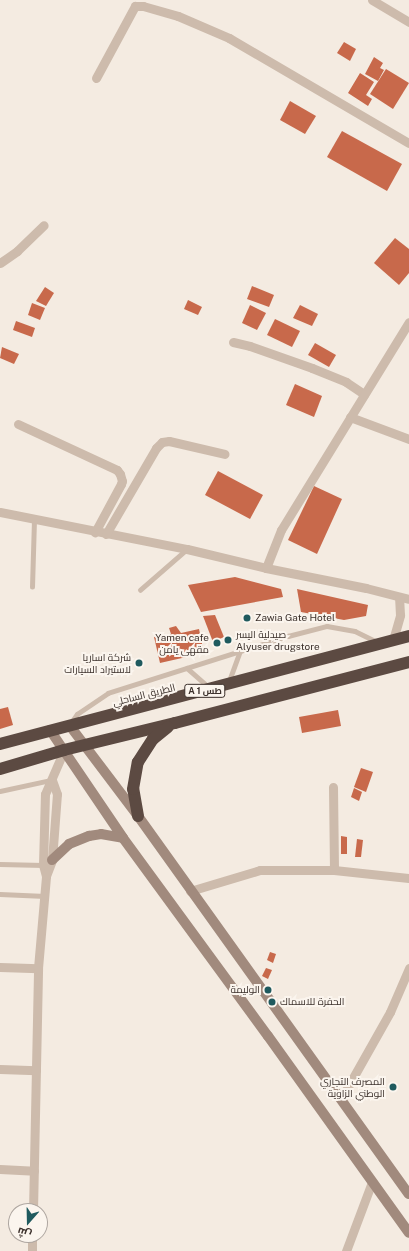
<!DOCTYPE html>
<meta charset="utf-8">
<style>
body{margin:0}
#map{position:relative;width:409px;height:1251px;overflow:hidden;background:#f4ebe1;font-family:"Public Sans",Cairo,sans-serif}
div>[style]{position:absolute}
.building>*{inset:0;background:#c8694b}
.lane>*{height:4.5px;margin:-2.25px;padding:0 2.25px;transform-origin:2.25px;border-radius:2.25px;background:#cdbbac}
.street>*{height:9px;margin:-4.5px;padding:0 4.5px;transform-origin:4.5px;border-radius:4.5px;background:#cdbbac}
.secondary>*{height:10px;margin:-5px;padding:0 5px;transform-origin:5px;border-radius:5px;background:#a18a7d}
.highway>*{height:12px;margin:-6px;padding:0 6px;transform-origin:6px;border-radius:6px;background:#5c4a42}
.dots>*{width:11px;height:11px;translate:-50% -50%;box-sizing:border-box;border:2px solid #fbf5ee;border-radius:50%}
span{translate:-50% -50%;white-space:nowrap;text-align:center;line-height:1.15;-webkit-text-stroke:4px #fbf5ee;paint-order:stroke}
.shield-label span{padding:1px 3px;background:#fbf5ee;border:1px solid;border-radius:3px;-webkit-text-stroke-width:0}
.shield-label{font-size:9px;color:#3b302b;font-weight:700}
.poi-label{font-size:10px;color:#3b302b}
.left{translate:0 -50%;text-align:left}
.right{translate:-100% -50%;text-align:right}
.street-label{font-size:10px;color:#3b302b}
.north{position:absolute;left:8px;top:1203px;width:40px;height:40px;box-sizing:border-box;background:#fbf5ee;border:1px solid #aea6a0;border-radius:50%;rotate:200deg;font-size:11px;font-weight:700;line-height:16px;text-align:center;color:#3b302b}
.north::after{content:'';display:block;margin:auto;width:14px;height:18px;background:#1f5a5e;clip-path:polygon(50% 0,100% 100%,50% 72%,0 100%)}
</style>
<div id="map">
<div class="building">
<div style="clip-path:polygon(344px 42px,356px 49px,350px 61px,337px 53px)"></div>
<div style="clip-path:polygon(374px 57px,383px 63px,380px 68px,384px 70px,378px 81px,365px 74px)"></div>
<div style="clip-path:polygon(386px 69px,409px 83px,393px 109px,370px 94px)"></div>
<div style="clip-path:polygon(360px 73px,374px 82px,366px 95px,372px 99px,368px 106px,348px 93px)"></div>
<div style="clip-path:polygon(290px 101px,316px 116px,305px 134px,280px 120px)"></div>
<div style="clip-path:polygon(342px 131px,402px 164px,387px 191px,327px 157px)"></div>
<div style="clip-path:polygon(395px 238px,409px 249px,409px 273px,399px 285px,374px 263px)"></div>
<div style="clip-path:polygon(252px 286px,274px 295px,269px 307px,247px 299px)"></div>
<div style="clip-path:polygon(45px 287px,54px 293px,46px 306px,36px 301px)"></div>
<div style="clip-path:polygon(188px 300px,202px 307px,198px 315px,184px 309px)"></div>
<div style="clip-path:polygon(32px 303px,45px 308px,40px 320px,28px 315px)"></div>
<div style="clip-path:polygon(250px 305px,266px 313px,257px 330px,242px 323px)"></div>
<div style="clip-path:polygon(300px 305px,318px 314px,312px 326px,293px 318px)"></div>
<div style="clip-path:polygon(275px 319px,300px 331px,292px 347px,267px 335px)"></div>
<div style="clip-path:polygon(16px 321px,35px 328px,32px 337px,13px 330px)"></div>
<div style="clip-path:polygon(315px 343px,336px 355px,329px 367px,308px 355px)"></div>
<div style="clip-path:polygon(2px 347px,19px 354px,14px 364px,0 358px)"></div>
<div style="clip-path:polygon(295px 384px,322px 396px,314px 417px,286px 405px)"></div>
<div style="clip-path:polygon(218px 471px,263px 495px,250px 519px,205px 495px)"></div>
<div style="clip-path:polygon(314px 486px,342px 499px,317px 554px,288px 540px)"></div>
<div style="clip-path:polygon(235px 577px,281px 589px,283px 597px,201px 612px,188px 585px)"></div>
<div style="clip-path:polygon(297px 589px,368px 605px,366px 616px,344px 620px,301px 612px)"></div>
<div style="clip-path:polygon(215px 615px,224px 637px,213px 642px,203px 616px)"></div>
<div style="clip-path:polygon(176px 626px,181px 633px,199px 629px,204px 653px,160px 663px,154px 637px,171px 634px,169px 628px)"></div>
<div style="clip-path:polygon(8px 707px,13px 725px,0 729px,0 709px)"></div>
<div style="clip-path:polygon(338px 710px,341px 726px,302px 733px,299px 717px)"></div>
<div style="clip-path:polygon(361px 768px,373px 772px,366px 792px,354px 787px)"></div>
<div style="clip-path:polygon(354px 788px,362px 792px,359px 801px,351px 797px)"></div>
<div style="clip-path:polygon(341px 836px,347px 837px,347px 854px,341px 854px)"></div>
<div style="clip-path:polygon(357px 839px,363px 840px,361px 857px,355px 857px)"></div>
<div style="clip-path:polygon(270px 952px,276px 954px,273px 963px,267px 960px)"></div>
<div style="clip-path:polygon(266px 968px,272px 970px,268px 979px,262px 976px)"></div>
</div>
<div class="lane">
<div style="left:32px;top:587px;width:68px;rotate:-88.3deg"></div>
<div style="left:140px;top:590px;width:62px;rotate:-41.1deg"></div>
<div style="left:187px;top:668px;width:29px;rotate:41deg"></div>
<div style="left:229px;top:681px;width:32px;rotate:-70deg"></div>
<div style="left:70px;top:724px;width:12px;rotate:-55deg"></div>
<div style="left:77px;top:714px;width:37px;rotate:-34deg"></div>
<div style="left:108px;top:693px;width:189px;rotate:-17.6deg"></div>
<div style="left:288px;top:636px;width:40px;rotate:-14.4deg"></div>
<div style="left:327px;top:626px;width:28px;rotate:10deg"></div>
<div style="left:355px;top:631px;width:25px;rotate:26deg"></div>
<div style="left:0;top:791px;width:52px;rotate:-12.2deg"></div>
<div style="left:0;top:864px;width:43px;rotate:1.3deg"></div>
<div style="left:0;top:894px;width:45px;rotate:2.5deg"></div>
</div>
<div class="street">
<div style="left:372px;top:0;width:43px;rotate:30.7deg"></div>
<div style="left:96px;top:78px;width:82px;rotate:-61.6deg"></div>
<div style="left:135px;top:6px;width:8px"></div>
<div style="left:143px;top:6px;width:36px;rotate:16deg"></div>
<div style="left:178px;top:16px;width:56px;rotate:23.3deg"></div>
<div style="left:229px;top:38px;width:208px;rotate:30.3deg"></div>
<div style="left:0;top:263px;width:21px;rotate:-35deg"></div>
<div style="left:17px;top:251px;width:37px;rotate:-44deg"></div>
<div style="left:233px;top:342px;width:17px;rotate:13deg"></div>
<div style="left:250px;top:346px;width:66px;rotate:19.5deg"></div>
<div style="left:312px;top:368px;width:37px;rotate:22deg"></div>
<div style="left:346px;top:382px;width:22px;rotate:34deg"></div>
<div style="left:350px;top:417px;width:63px;rotate:20.4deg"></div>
<div style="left:18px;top:424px;width:109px;rotate:24.9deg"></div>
<div style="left:117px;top:470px;width:5px;rotate:53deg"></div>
<div style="left:120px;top:474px;width:7px;rotate:74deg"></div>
<div style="left:122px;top:481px;width:3px;rotate:108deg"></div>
<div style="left:121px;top:484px;width:55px;rotate:118.4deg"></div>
<div style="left:0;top:512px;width:191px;rotate:11.2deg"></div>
<div style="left:187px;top:549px;width:81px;rotate:13.5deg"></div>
<div style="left:266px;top:568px;width:102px;rotate:11.3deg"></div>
<div style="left:366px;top:588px;width:44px;rotate:14.3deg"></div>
<div style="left:106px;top:534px;width:99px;rotate:-59.8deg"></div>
<div style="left:156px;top:448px;width:8px;rotate:-45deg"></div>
<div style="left:162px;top:442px;width:7px;rotate:-8deg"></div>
<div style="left:169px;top:441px;width:57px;rotate:13.1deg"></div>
<div style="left:266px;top:568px;width:41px;rotate:-68.5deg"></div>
<div style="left:281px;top:530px;width:244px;rotate:-58.4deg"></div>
<div style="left:393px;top:640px;width:26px;rotate:-74deg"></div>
<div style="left:400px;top:615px;width:18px;rotate:-93deg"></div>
<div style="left:333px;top:787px;width:83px;rotate:89.3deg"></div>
<div style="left:46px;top:876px;width:11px;rotate:-105deg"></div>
<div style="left:43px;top:865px;width:71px;rotate:-88.4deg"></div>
<div style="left:45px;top:794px;width:48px;rotate:-66.6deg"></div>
<div style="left:190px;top:891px;width:73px;rotate:-16.7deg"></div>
<div style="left:260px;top:870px;width:74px"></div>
<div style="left:334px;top:870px;width:75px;rotate:6.1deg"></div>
<div style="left:0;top:967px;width:38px;rotate:2deg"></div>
<div style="left:0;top:1069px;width:36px;rotate:2deg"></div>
<div style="left:341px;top:1099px;width:100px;rotate:-60.6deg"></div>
<div style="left:390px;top:1012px;width:48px;rotate:-66.6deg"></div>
<div style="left:0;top:1169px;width:34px;rotate:3deg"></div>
<div style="left:33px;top:1211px;width:243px;rotate:-88.8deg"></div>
<div style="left:38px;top:968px;width:92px;rotate:-85deg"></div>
<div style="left:46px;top:876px;width:17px;rotate:-69deg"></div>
<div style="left:52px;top:860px;width:66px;rotate:-85.7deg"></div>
<div style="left:57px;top:794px;width:15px;rotate:-110deg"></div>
<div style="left:32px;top:1251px;width:16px;rotate:-90deg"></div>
<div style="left:346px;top:1251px;width:74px;rotate:-69.4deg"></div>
</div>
<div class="secondary">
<div style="left:70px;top:726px;width:113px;rotate:52.9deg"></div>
<div style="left:138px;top:816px;width:465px;rotate:54.4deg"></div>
<div style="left:50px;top:730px;width:130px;rotate:55.9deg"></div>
<div style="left:123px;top:838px;width:245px;rotate:53.8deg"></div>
<div style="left:268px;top:1036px;width:242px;rotate:54.4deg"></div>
<div style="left:52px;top:860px;width:23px;rotate:-43deg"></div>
<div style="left:69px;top:844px;width:22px;rotate:-22deg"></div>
<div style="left:89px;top:836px;width:12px;rotate:-9deg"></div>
<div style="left:101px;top:834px;width:22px;rotate:10deg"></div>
</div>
<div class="highway">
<div style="left:0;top:744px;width:423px;rotate:-14.8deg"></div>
<div style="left:0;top:769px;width:67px;rotate:-16.5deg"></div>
<div style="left:64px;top:750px;width:114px;rotate:-13.7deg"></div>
<div style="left:175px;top:723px;width:242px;rotate:-14.6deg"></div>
<div style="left:138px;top:816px;width:27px;rotate:-100deg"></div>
<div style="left:133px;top:789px;width:27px;rotate:-80deg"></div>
<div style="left:138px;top:762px;width:27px;rotate:-57deg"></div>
<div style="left:153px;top:739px;width:19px;rotate:-39deg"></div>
</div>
<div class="dots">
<div style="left:247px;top:618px;background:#1f5a5e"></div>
<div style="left:228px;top:640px;background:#1f5a5e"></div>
<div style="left:217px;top:643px;background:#1f5a5e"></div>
<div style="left:139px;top:663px;background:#1f5a5e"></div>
<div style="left:268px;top:990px;background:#1f5a5e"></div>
<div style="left:272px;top:1002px;background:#1f5a5e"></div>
<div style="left:393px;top:1087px;background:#1f5a5e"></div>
</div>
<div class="shield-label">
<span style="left:205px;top:691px">A 1 طس</span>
</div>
<div class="poi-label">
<span class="left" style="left:255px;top:618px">Zawia Gate Hotel</span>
<span class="left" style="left:236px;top:640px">صيدلية اليسر<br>Alyuser drugstore</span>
<span class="right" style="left:209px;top:643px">Yamen cafe<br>مقهى يامن</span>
<span class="right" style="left:131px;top:663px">شركة اساريا<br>لاستيراد السيارات</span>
<span class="right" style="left:260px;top:990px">الوليمة</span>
<span class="left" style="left:280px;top:1002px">الحفرة للاسماك</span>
<span class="right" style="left:385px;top:1087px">المصرف التجاري<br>الوطني الزاوية</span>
</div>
<div class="street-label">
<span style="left:144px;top:695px;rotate:-14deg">الطريق الساحلي</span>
</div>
<div class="north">ش</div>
</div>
